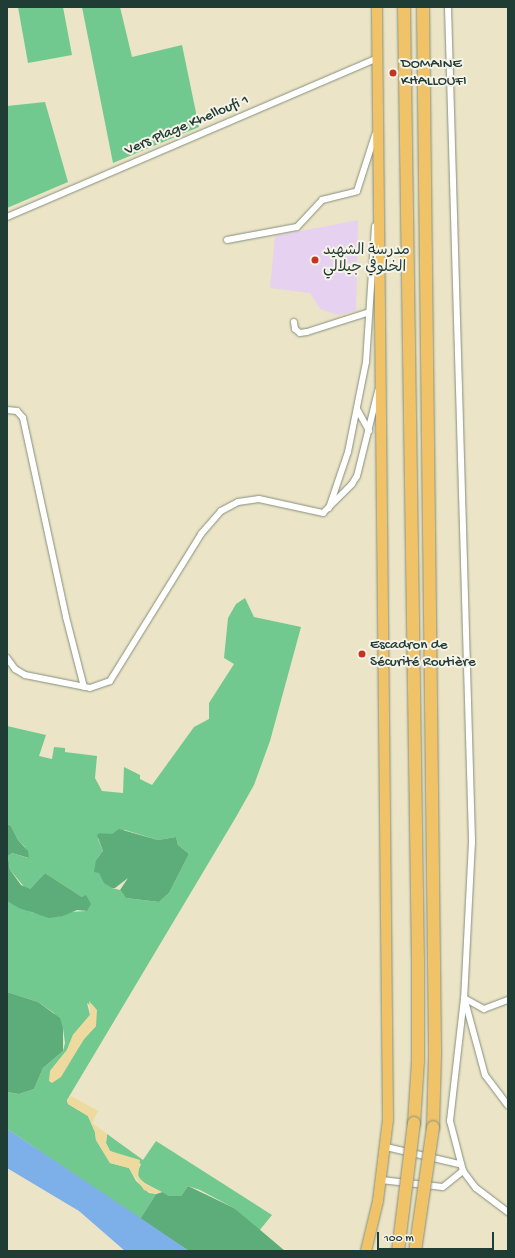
<!DOCTYPE html>
<meta charset="utf-8">
<style>
body{margin:0}
#map{position:relative;width:515px;height:1258px;overflow:hidden;background:#ebe4c6;font-family:"Gochi Hand","Playpen Sans Arabic",sans-serif}
div>[style]{position:absolute}
.built>*{inset:0;background:#e6d2f0}
.green>*{inset:0;background:#71c98f}
.forest>*{inset:0;background:#5cad7a}
.sand>*{inset:0;background:#eeda9e}
.water>*{inset:0;background:#7dafe9}
.roads{filter:drop-shadow(0 0 1px #85907d) drop-shadow(0 0 1px #85907d)}
.minor>*{height:6px;margin:-3px;padding:0 3px;transform-origin:3px;border-radius:3px;background:#fff}
.primary>*{height:10px;margin:-5px;padding:0 5px;transform-origin:5px;border-radius:5px;background:#f0c369}
.motorway>*{height:12px;margin:-6px;padding:0 6px;transform-origin:6px;border-radius:6px;background:#f0c369}
.bridges{filter:drop-shadow(0 0 1px #85907d) drop-shadow(0 0 1px #85907d)}
.motorway-bridge>*{height:12px;margin:-6px;padding:0 6px;transform-origin:6px;border-radius:6px;background:#f0c369}
.dots>*{width:11px;height:11px;translate:-50% -50%;box-sizing:border-box;border:2px solid #f7f3e8;border-radius:50%}
span{translate:-50% -50%;white-space:nowrap;text-align:center;line-height:1.15;-webkit-text-stroke:4px #f7f3e8;paint-order:stroke}
.poi-label{font-size:15px;color:#1f3d34}
.left{translate:0 -50%;text-align:left}
.street-label{font-size:15px;color:#1f3d34}
.frame{position:absolute;inset:0;border:8px solid #1f3d34;pointer-events:none}
.scale{position:absolute;left:377px;top:1232px;width:117px;height:18px;box-sizing:border-box;border:2px solid #1f3d34;border-top:0;padding-left:5px;font-size:12px;line-height:14px;white-space:nowrap;color:#1f3d34;-webkit-text-stroke:3px #f7f3e8;paint-order:stroke}
</style>
<div id="map">
<div class="built">
<div style="clip-path:polygon(358px 220px,356px 311px,338px 315px,320px 309px,310px 293px,270px 288px,275px 236px)"></div>
</div>
<div class="green">
<div style="clip-path:polygon(18px 7px,63px 7px,72px 55px,28px 63px)"></div>
<div style="clip-path:polygon(82px 7px,120px 7px,132px 57px,182px 45px,199px 127px,113px 163px)"></div>
<div style="clip-path:polygon(45px 102px,68px 182px,7px 208px,7px 106px)"></div>
<div style="clip-path:polygon(evenodd,245px 598px,254px 617px,301px 627px,270px 741px,254px 785px,236px 817px,67px 1100px,68px 1104px,88px 1116px,95px 1132px,96px 1140px,110px 1163px,129px 1168px,136px 1181px,149px 1193px,156px 1194px,140px 1219px,7px 1129px,7px 1092px,19px 1094px,34px 1089px,43px 1068px,63px 1051px,65px 1043px,63px 1028px,54px 1013px,38px 1002px,7px 992px,7px 901px,33px 913px,63px 916px,69px 912px,87px 911px,82px 897px,45px 873px,30px 889px,26px 889px,10px 870px,8px 856px,12px 853px,28px 858px,25px 847px,18px 840px,11px 826px,7px 824px,7px 726px,46px 735px,39px 756px,52px 759px,54px 747px,65px 748px,65px 752px,97px 756px,95px 778px,102px 791px,123px 793px,124px 767px,140px 775px,140px 779px,152px 785px,194px 727px,209px 719px,209px 703px,234px 664px,224px 658px,228px 618px,236px 604px,245px 598px,125px 830px,158px 840px,176px 837px,178px 845px,189px 854px,169px 893px,159px 902px,126px 898px,120px 890px,112px 888px,99px 873px,96px 867px,96px 860px,103px 851px,98px 839px,100px 833px,112px 835px,125px 830px,245px 598px,87px 1003px,96px 1010px,96px 1026px,84px 1039px,66px 1067px,50px 1071px,67px 1050px,73px 1035px,90px 1015px,87px 1003px)"></div>
<div style="clip-path:polygon(107px 1134px,143px 1160px,156px 1141px,272px 1215px,259px 1231px,234px 1208px,200px 1190px,188px 1186px,181px 1196px,169px 1196px,141px 1181px,137px 1173px,141px 1164px,110px 1151px,106px 1143px)"></div>
</div>
<div class="forest">
<div style="clip-path:polygon(7px 824px,11px 826px,18px 840px,28px 851px,29px 858px,12px 853px,8px 856px,10px 870px,21px 885px,30px 889px,45px 873px,82px 897px,86px 895px,91px 904px,87px 911px,77px 910px,63px 916px,49px 918px,19px 908px,7px 901px)"></div>
<div style="clip-path:polygon(119px 829px,158px 840px,176px 837px,178px 845px,189px 854px,169px 893px,159px 902px,126px 898px,120px 890px,128px 878px,115px 888px,112px 888px,104px 883px,99px 873px,94px 872px,96px 860px,103px 851px,97px 835px,100px 833px,112px 834px)"></div>
<div style="clip-path:polygon(7px 992px,38px 1002px,60px 1018px,63px 1028px,63px 1051px,43px 1068px,34px 1089px,19px 1094px,7px 1092px)"></div>
<div style="clip-path:polygon(188px 1186px,234px 1208px,285px 1251px,189px 1251px,140px 1219px,156px 1194px,162px 1192px,169px 1196px,181px 1196px)"></div>
</div>
<div class="sand">
<div style="clip-path:polygon(89px 1001px,97px 1010px,96px 1026px,84px 1039px,61px 1077px,52px 1083px,49px 1081px,50px 1071px,67px 1050px,73px 1035px,90px 1015px)"></div>
<div style="clip-path:polygon(71px 1096px,98px 1111px,92px 1123px,107px 1134px,106px 1143px,110px 1151px,140px 1160px,138px 1177px,147px 1185px,162px 1192px,156px 1194px,144px 1190px,129px 1168px,110px 1163px,96px 1140px,95px 1132px,88px 1116px,68px 1104px,67px 1100px)"></div>
</div>
<div class="water">
<div style="clip-path:polygon(7px 1129px,151px 1225px,189px 1251px,125px 1251px,79px 1211px,7px 1168px)"></div>
</div>
<div class="roads">
<div class="minor">
<div style="left:448px;top:7px;width:835px;rotate:88.35deg"></div>
<div style="left:472px;top:842px;width:156px;rotate:92.9deg"></div>
<div style="left:464px;top:998px;width:23px;rotate:29deg"></div>
<div style="left:484px;top:1009px;width:26px;rotate:-21deg"></div>
<div style="left:7px;top:217px;width:404px;rotate:-23.2deg"></div>
<div style="left:227px;top:240px;width:71px;rotate:-10.5deg"></div>
<div style="left:297px;top:227px;width:37px;rotate:-47deg"></div>
<div style="left:322px;top:200px;width:36px;rotate:-14deg"></div>
<div style="left:357px;top:191px;width:59px;rotate:-72.2deg"></div>
<div style="left:294px;top:322px;width:7px;rotate:82deg"></div>
<div style="left:295px;top:329px;width:6px;rotate:39deg"></div>
<div style="left:300px;top:333px;width:7px;rotate:-8deg"></div>
<div style="left:307px;top:332px;width:63px;rotate:-17.6deg"></div>
<div style="left:357px;top:409px;width:25px;rotate:61deg"></div>
<div style="left:7px;top:410px;width:10px;rotate:6deg"></div>
<div style="left:17px;top:411px;width:9px;rotate:49deg"></div>
<div style="left:23px;top:418px;width:204px;rotate:77.8deg"></div>
<div style="left:66px;top:617px;width:72px;rotate:75.6deg"></div>
<div style="left:329px;top:508px;width:59px;rotate:-71.3deg"></div>
<div style="left:348px;top:452px;width:92px;rotate:-78.7deg"></div>
<div style="left:366px;top:362px;width:136px;rotate:-86.2deg"></div>
<div style="left:7px;top:658px;width:14px;rotate:54deg"></div>
<div style="left:15px;top:669px;width:12px;rotate:31deg"></div>
<div style="left:25px;top:675px;width:66px;rotate:11.3deg"></div>
<div style="left:90px;top:688px;width:21px;rotate:-19deg"></div>
<div style="left:110px;top:681px;width:173px;rotate:-58.2deg"></div>
<div style="left:201px;top:534px;width:30px;rotate:-49deg"></div>
<div style="left:221px;top:511px;width:19px;rotate:-28deg"></div>
<div style="left:238px;top:502px;width:21px;rotate:-8deg"></div>
<div style="left:259px;top:499px;width:66px;rotate:12.3deg"></div>
<div style="left:323px;top:513px;width:41px;rotate:-45deg"></div>
<div style="left:352px;top:484px;width:9px;rotate:-58deg"></div>
<div style="left:357px;top:476px;width:88px;rotate:-76.1deg"></div>
<div style="left:464px;top:998px;width:124px;rotate:96.5deg"></div>
<div style="left:450px;top:1121px;width:52px;rotate:75.4deg"></div>
<div style="left:463px;top:1171px;width:21px;rotate:53deg"></div>
<div style="left:476px;top:1188px;width:40px;rotate:37deg"></div>
<div style="left:465px;top:1001px;width:77px;rotate:74.9deg"></div>
<div style="left:485px;top:1075px;width:38px;rotate:53deg"></div>
<div style="left:386px;top:1147px;width:75px;rotate:13.1deg"></div>
<div style="left:381px;top:1180px;width:62px;rotate:6.4deg"></div>
<div style="left:443px;top:1187px;width:26px;rotate:-39deg"></div>
</div>
<div class="primary">
<div style="left:366px;top:1251px;width:51px;rotate:-76.5deg"></div>
<div style="left:378px;top:1201px;width:83px;rotate:-83deg"></div>
<div style="left:388px;top:1119px;width:1112px;rotate:-90.57deg"></div>
</div>
<div class="motorway">
<div style="left:404px;top:7px;width:952px;rotate:89.16deg"></div>
<div style="left:418px;top:959px;width:102px;rotate:90deg"></div>
<div style="left:418px;top:1061px;width:62px;rotate:93.7deg"></div>
<div style="left:423px;top:7px;width:1048px;rotate:89.34deg"></div>
<div style="left:435px;top:1055px;width:72px;rotate:91.6deg"></div>
</div>
</div>
<div class="bridges">
<div class="motorway-bridge">
<div style="left:398px;top:1251px;width:129px;rotate:-82.9deg"></div>
<div style="left:415px;top:1251px;width:125px;rotate:-81.7deg"></div>
</div>
</div>
<div class="dots">
<div style="left:393px;top:73px;background:#c8321e"></div>
<div style="left:315px;top:260px;background:#c8321e"></div>
<div style="left:362px;top:654px;background:#c8321e"></div>
</div>
<div class="poi-label">
<span class="left" style="left:401px;top:73px">DOMAINE<br>KHALLOUFI</span>
<span class="left" style="left:323px;top:260px">مدرسة الشهيد<br>الخلوفي جيلالي</span>
<span class="left" style="left:370px;top:654px">Escadron de<br>Sécurité Routière</span>
</div>
<div class="street-label">
<span style="left:187px;top:126px;rotate:-23deg">Vers Plage Khelloufi 1</span>
</div>
<div class="frame"></div>
<div class="scale">100 m</div>
</div>
